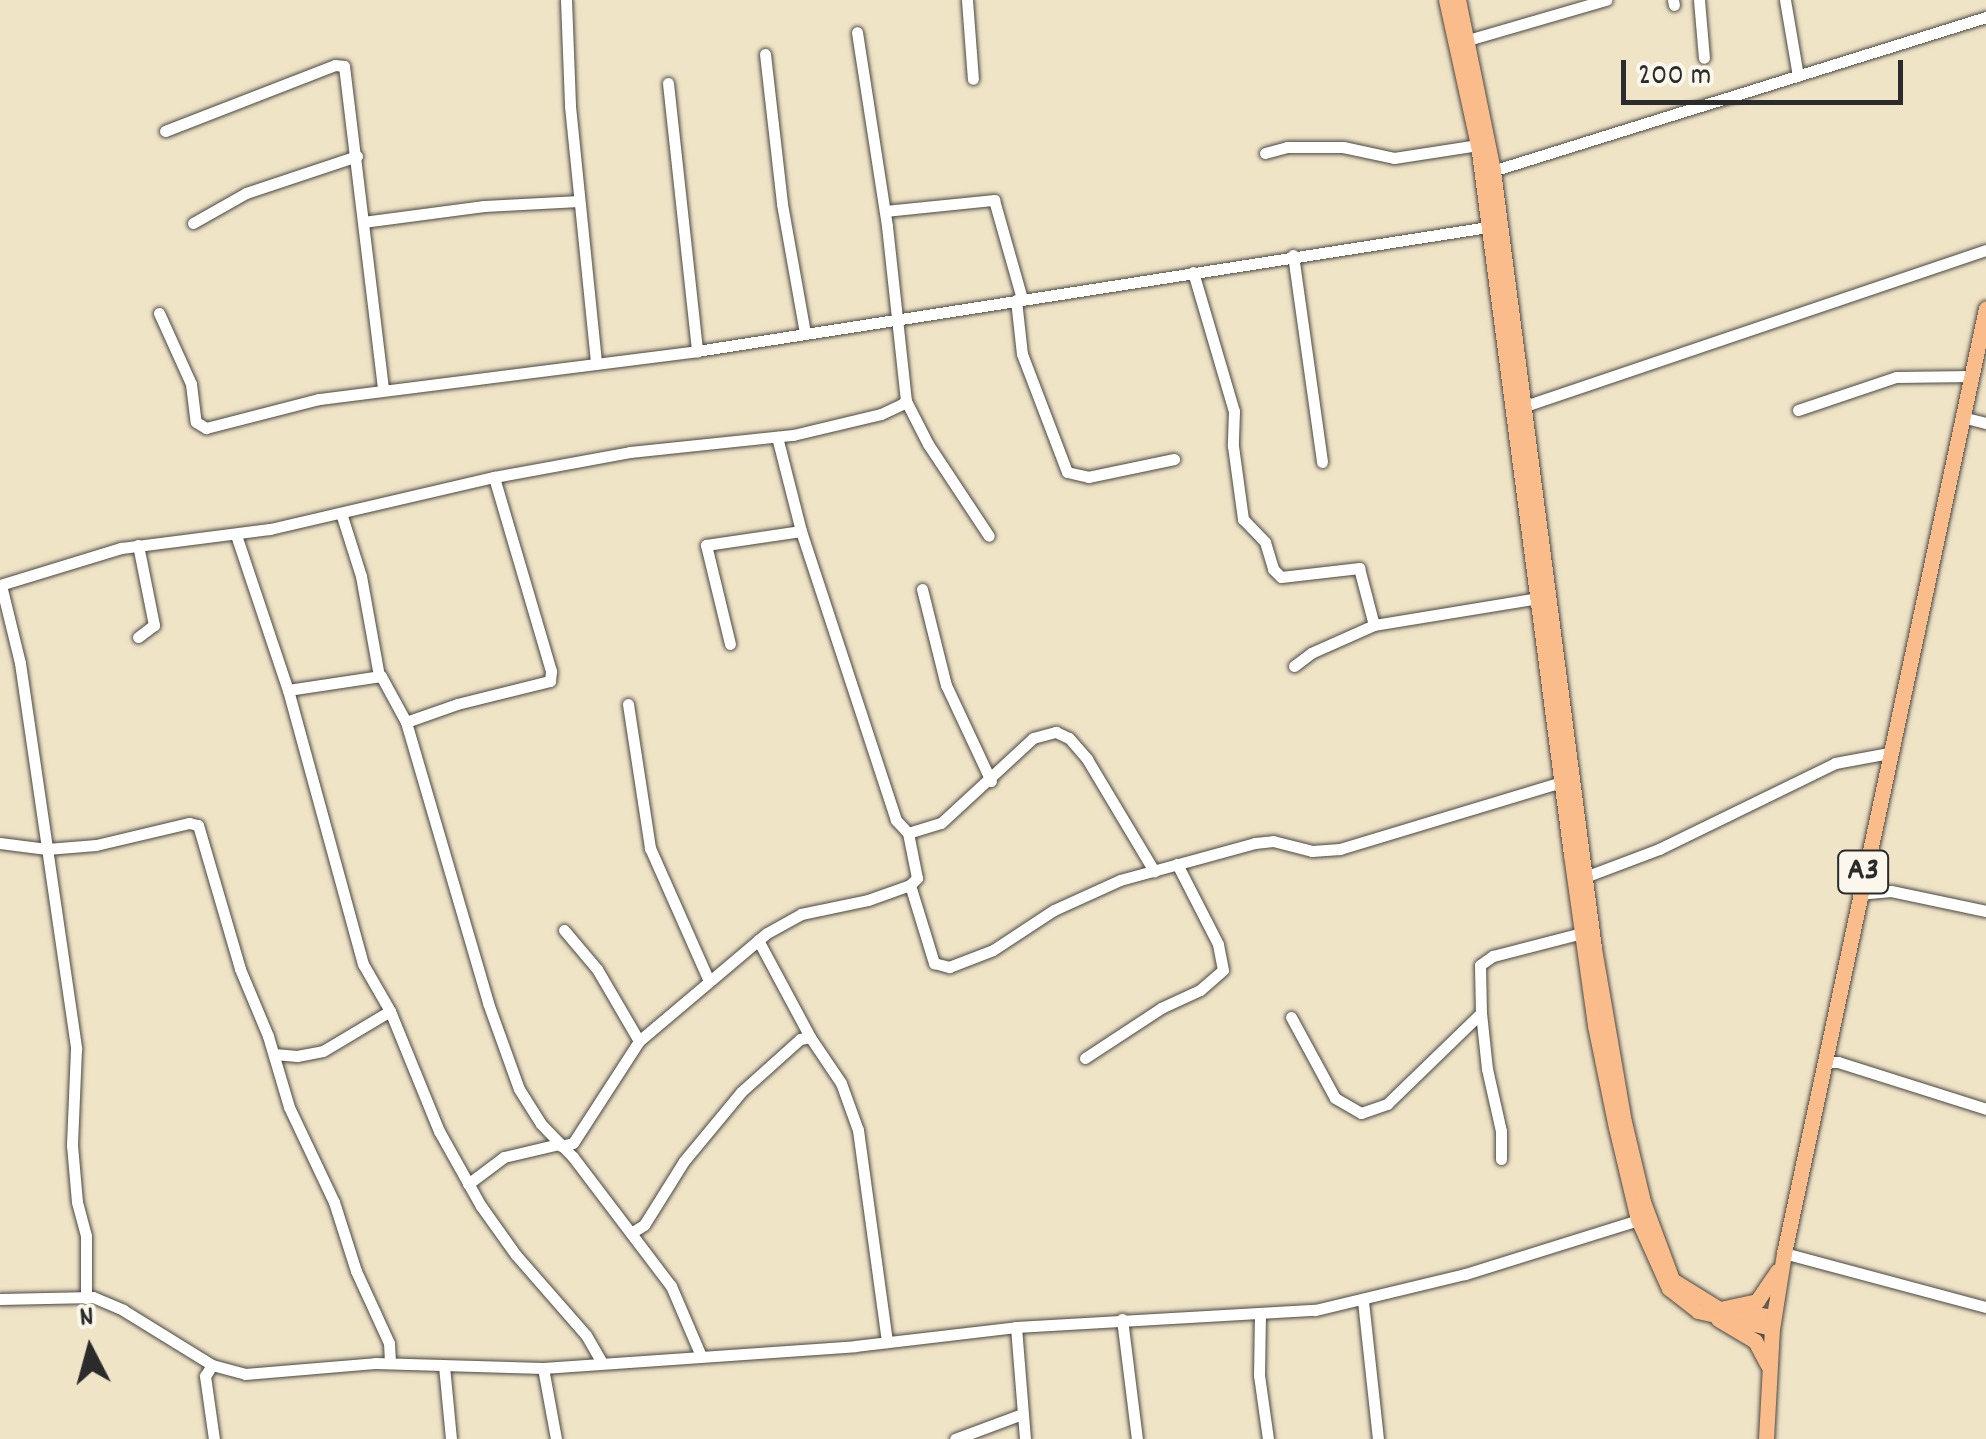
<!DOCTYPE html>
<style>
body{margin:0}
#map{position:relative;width:1986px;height:1439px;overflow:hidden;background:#f0e4c7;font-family:Dekko,sans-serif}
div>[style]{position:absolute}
.roads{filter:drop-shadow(0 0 2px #494742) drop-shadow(0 0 2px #494742)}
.minor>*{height:11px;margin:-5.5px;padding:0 5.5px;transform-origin:5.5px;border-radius:5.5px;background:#fff}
.major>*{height:14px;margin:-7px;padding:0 7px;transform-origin:7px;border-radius:7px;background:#f9bc8a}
.highway>*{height:15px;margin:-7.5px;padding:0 7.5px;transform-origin:7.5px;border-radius:7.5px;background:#f9bc8a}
span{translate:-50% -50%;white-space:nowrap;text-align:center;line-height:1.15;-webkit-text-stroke:9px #fbf7ec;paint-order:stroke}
.shield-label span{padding:2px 8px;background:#fbf7ec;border:2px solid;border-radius:8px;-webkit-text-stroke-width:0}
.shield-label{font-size:32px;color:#2b2b2b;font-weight:700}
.north{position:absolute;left:40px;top:1299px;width:100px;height:100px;-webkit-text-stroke:8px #fbf7ec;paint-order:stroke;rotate:354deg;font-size:28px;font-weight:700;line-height:40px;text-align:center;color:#2b2b2b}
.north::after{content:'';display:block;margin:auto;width:35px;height:45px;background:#2b2b2b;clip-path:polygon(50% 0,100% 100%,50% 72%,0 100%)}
.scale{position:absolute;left:1621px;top:60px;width:282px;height:45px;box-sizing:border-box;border:5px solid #2b2b2b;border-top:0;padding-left:12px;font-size:30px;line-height:35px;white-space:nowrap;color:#2b2b2b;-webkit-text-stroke:8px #fbf7ec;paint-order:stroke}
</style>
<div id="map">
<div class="roads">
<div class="minor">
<div style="left:566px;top:0;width:106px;rotate:87.8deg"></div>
<div style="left:570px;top:106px;width:258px;rotate:84.2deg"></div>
<div style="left:967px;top:0;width:79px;rotate:85.7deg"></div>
<div style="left:1673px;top:0;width:5px;rotate:79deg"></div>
<div style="left:1699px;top:0;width:58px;rotate:85.1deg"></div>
<div style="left:1785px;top:0;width:77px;rotate:80.3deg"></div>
<div style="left:1468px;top:40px;width:144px;rotate:-16.2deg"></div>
<div style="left:765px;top:54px;width:151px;rotate:83.5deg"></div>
<div style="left:782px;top:204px;width:131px;rotate:79.9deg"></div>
<div style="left:668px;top:83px;width:270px;rotate:83.8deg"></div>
<div style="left:165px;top:131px;width:182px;rotate:-21.2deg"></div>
<div style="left:335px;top:65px;width:9px;rotate:6deg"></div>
<div style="left:344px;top:66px;width:326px;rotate:83.1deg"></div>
<div style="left:1265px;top:153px;width:23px;rotate:-15deg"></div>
<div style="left:1287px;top:147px;width:56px"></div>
<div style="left:1343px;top:147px;width:52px;rotate:12.2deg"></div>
<div style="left:1394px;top:158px;width:85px;rotate:-8.8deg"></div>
<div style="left:1489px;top:172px;width:521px;rotate:-17.32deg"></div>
<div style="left:885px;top:211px;width:110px;rotate:-5.8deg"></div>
<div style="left:994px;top:200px;width:103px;rotate:74.2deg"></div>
<div style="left:363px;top:222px;width:122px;rotate:-7.5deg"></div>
<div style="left:484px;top:206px;width:95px;rotate:-3deg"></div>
<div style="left:193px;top:223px;width:61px;rotate:-29.5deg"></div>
<div style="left:246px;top:193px;width:117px;rotate:-18.4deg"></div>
<div style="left:1293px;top:255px;width:209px;rotate:82deg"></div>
<div style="left:1193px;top:272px;width:145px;rotate:73.6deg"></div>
<div style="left:1234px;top:411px;width:35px;rotate:92deg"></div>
<div style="left:1233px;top:446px;width:74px;rotate:82.2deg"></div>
<div style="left:1243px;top:519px;width:32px;rotate:46deg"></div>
<div style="left:1265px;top:542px;width:28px;rotate:73deg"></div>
<div style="left:1273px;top:569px;width:11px;rotate:45deg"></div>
<div style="left:1281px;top:577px;width:79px;rotate:-6.6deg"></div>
<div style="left:1359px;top:568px;width:59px;rotate:75.3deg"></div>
<div style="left:1016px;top:300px;width:54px;rotate:83.7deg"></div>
<div style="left:1022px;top:354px;width:126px;rotate:69.1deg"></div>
<div style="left:1067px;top:472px;width:22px;rotate:13deg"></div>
<div style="left:1088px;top:477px;width:88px;rotate:-11.8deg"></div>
<div style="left:159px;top:313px;width:78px;rotate:65.7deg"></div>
<div style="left:191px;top:384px;width:38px;rotate:83deg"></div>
<div style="left:196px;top:422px;width:12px;rotate:31deg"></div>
<div style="left:206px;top:428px;width:117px;rotate:-14.4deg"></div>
<div style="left:319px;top:399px;width:381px;rotate:-7.2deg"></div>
<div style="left:697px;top:351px;width:801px;rotate:-8.91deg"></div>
<div style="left:906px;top:401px;width:48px;rotate:62.9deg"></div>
<div style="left:928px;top:444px;width:110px;rotate:56.5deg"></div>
<div style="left:1522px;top:407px;width:490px;rotate:-18.7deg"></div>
<div style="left:1798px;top:410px;width:103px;rotate:-18.6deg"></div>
<div style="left:1896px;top:377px;width:75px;rotate:-0.8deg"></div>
<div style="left:1962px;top:417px;width:25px;rotate:14deg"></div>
<div style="left:341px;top:513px;width:66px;rotate:72.4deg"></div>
<div style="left:361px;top:576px;width:102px;rotate:79.8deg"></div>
<div style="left:236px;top:535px;width:163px;rotate:71.5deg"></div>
<div style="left:288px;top:690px;width:284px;rotate:74.7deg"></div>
<div style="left:363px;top:964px;width:54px;rotate:60.1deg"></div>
<div style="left:390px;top:1011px;width:130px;rotate:67.8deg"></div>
<div style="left:439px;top:1131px;width:86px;rotate:60.8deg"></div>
<div style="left:481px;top:1206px;width:60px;rotate:54.5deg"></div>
<div style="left:516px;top:1255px;width:106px;rotate:48.8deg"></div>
<div style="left:586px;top:1335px;width:32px;rotate:60deg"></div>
<div style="left:138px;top:545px;width:82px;rotate:78.7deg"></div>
<div style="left:154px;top:625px;width:20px;rotate:143deg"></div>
<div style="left:0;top:585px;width:127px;rotate:-17deg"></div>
<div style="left:121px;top:548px;width:150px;rotate:-7.3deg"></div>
<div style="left:270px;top:529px;width:230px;rotate:-13.1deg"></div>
<div style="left:494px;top:477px;width:138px;rotate:-10.4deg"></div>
<div style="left:630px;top:452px;width:164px;rotate:-6deg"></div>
<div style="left:793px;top:435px;width:90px;rotate:-13.4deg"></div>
<div style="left:881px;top:414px;width:23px;rotate:-25deg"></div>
<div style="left:902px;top:404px;width:5px;rotate:-37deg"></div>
<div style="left:906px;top:401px;width:176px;rotate:-96.2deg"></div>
<div style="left:887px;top:226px;width:196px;rotate:-98.8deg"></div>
<div style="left:1px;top:585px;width:80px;rotate:76.3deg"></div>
<div style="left:20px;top:663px;width:390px;rotate:81.7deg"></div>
<div style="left:76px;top:1049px;width:96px;rotate:92.4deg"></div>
<div style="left:72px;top:1145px;width:57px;rotate:85deg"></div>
<div style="left:77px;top:1202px;width:35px;rotate:75deg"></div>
<div style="left:86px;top:1236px;width:62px;rotate:90deg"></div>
<div style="left:922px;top:589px;width:99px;rotate:76deg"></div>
<div style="left:946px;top:685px;width:106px;rotate:64.9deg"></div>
<div style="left:730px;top:644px;width:102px;rotate:-103.6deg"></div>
<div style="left:706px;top:545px;width:96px;rotate:-8.4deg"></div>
<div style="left:1294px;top:666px;width:21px;rotate:-37deg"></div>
<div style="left:1311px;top:653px;width:69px;rotate:-24deg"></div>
<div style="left:1374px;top:625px;width:166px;rotate:-9.3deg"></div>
<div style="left:288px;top:690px;width:94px;rotate:-8.6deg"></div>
<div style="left:381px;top:676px;width:52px;rotate:61.5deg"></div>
<div style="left:406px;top:722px;width:54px;rotate:-19.4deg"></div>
<div style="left:457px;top:704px;width:96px;rotate:-13.9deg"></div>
<div style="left:550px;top:681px;width:10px;rotate:-84deg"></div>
<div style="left:551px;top:671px;width:202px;rotate:-106.4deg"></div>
<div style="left:628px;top:704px;width:146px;rotate:81.3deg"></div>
<div style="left:650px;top:848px;width:145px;rotate:66.1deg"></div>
<div style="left:406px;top:722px;width:293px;rotate:73.7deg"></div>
<div style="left:488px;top:1003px;width:91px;rotate:70.2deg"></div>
<div style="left:519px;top:1089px;width:41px;rotate:57.8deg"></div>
<div style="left:541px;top:1124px;width:46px;rotate:45.9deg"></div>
<div style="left:573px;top:1157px;width:162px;rotate:52.8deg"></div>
<div style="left:671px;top:1286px;width:76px;rotate:66.8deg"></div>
<div style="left:908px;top:833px;width:34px;rotate:-17deg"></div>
<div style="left:941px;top:823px;width:125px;rotate:-42.7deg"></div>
<div style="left:1033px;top:738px;width:24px;rotate:-15deg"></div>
<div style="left:1056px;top:732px;width:14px;rotate:25deg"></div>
<div style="left:1069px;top:738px;width:28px;rotate:49deg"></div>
<div style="left:1087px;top:759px;width:131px;rotate:59.1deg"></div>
<div style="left:0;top:843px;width:47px;rotate:7.3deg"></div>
<div style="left:47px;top:849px;width:49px;rotate:-4.7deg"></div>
<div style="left:96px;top:845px;width:96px;rotate:-13.3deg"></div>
<div style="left:189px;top:823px;width:9px;rotate:13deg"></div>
<div style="left:198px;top:825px;width:150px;rotate:73.7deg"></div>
<div style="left:240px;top:969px;width:73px;rotate:67.3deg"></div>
<div style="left:268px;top:1036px;width:74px;rotate:73.5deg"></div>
<div style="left:289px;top:1107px;width:105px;rotate:64.7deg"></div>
<div style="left:334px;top:1202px;width:72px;rotate:72.3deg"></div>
<div style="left:356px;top:1271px;width:79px;rotate:65.4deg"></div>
<div style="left:389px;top:1343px;width:20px;rotate:87deg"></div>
<div style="left:1585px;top:877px;width:79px;rotate:-20.7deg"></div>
<div style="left:1659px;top:849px;width:196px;rotate:-26deg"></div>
<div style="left:1835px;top:763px;width:55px;rotate:-10.5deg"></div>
<div style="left:910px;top:885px;width:82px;rotate:72.9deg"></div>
<div style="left:934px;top:963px;width:16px;rotate:15deg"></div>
<div style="left:949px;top:967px;width:47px;rotate:-21.1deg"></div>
<div style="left:993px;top:950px;width:73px;rotate:-33.3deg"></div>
<div style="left:1054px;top:910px;width:72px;rotate:-24.4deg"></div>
<div style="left:1120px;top:880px;width:140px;rotate:-15.3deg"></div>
<div style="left:1255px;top:843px;width:18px;rotate:-6deg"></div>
<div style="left:1273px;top:841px;width:40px;rotate:14.4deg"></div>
<div style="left:1312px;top:851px;width:28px;rotate:-4deg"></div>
<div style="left:1340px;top:849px;width:232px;rotate:-16.8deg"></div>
<div style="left:1858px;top:894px;width:33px;rotate:-5deg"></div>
<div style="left:1891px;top:891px;width:97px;rotate:11.9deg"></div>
<div style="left:564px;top:930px;width:51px;rotate:49.8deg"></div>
<div style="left:597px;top:969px;width:83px;rotate:59.7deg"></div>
<div style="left:758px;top:940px;width:110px;rotate:61.8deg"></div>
<div style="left:1291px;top:1017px;width:92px;rotate:61.5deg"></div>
<div style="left:1335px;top:1098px;width:30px;rotate:30deg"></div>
<div style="left:1361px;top:1113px;width:28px;rotate:-19deg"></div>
<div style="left:1387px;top:1104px;width:131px;rotate:-44.1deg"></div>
<div style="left:274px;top:1054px;width:23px;rotate:5deg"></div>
<div style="left:297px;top:1056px;width:26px;rotate:-11deg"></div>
<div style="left:323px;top:1051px;width:78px;rotate:-30.8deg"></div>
<div style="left:1085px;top:1058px;width:91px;rotate:-33.3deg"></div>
<div style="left:1161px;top:1008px;width:43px;rotate:-24.8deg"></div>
<div style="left:1200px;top:990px;width:30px;rotate:-41deg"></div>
<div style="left:1223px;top:970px;width:26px;rotate:-101deg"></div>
<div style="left:1218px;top:944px;width:90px;rotate:-117.1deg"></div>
<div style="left:1823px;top:1062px;width:15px"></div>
<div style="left:1838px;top:1062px;width:155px;rotate:17.6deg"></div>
<div style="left:561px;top:1146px;width:12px;rotate:-14deg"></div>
<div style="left:573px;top:1143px;width:121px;rotate:-57.1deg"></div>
<div style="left:639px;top:1041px;width:167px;rotate:-40.2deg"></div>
<div style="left:767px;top:933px;width:39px;rotate:-29deg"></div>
<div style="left:801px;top:914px;width:68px;rotate:-11.8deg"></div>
<div style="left:868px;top:900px;width:45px;rotate:-19.7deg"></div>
<div style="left:910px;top:885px;width:10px;rotate:-45deg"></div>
<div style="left:917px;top:878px;width:46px;rotate:-101.3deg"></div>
<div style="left:908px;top:833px;width:18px;rotate:-133deg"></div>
<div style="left:896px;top:820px;width:304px;rotate:-108.2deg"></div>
<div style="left:801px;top:531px;width:97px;rotate:-104.3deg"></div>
<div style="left:1501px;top:1159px;width:28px;rotate:-90deg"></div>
<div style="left:1501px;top:1131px;width:64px;rotate:-102.7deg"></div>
<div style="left:1487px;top:1069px;width:56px;rotate:-96.1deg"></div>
<div style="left:1481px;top:1013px;width:48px;rotate:-91.2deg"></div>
<div style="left:1480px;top:965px;width:16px;rotate:-35deg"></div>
<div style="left:1493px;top:956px;width:92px;rotate:-14.5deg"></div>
<div style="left:468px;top:1184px;width:45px;rotate:-36.9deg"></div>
<div style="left:504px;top:1157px;width:57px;rotate:-13.3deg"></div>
<div style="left:631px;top:1233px;width:15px;rotate:-32deg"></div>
<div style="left:644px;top:1225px;width:75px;rotate:-58deg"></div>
<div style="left:684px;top:1161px;width:89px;rotate:-50.4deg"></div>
<div style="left:741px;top:1092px;width:79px;rotate:-41.9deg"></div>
<div style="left:800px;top:1039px;width:10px;rotate:-11deg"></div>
<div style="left:810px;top:1037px;width:55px;rotate:56deg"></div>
<div style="left:841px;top:1083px;width:50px;rotate:70.1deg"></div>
<div style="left:858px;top:1130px;width:214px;rotate:82.2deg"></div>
<div style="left:1784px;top:1253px;width:209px;rotate:15deg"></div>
<div style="left:0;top:1299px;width:93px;rotate:-1.2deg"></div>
<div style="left:93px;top:1297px;width:33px;rotate:23deg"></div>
<div style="left:123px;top:1310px;width:105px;rotate:31.7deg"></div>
<div style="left:212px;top:1365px;width:34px;rotate:15deg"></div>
<div style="left:245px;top:1374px;width:130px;rotate:-4.8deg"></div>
<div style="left:375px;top:1363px;width:168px;rotate:1.7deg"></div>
<div style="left:543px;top:1368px;width:313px;rotate:-4deg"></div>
<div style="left:855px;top:1346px;width:162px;rotate:-6.7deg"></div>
<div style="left:1016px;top:1327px;width:299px;rotate:-3.3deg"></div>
<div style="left:1315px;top:1310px;width:154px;rotate:-13.5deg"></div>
<div style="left:1465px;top:1274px;width:181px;rotate:-17.3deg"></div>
<div style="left:1363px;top:1301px;width:139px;rotate:83.8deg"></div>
<div style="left:1260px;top:1313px;width:62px;rotate:90.9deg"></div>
<div style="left:1259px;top:1375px;width:65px;rotate:82deg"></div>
<div style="left:1122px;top:1319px;width:121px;rotate:82.9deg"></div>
<div style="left:1016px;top:1327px;width:112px;rotate:85.4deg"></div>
<div style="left:212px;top:1365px;width:13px;rotate:122deg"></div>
<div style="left:205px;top:1376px;width:64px;rotate:81.9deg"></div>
<div style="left:444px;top:1366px;width:73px;rotate:84.5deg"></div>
<div style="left:543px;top:1368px;width:72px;rotate:79.6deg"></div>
<div style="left:955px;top:1439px;width:72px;rotate:-20.5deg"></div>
</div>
<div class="major">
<div style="left:1446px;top:0;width:148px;rotate:77.6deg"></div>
<div style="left:1478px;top:145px;width:716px;rotate:82.54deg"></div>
<div style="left:1571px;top:855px;width:173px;rotate:82deg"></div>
<div style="left:1595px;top:1026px;width:104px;rotate:78.4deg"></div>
<div style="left:1616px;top:1128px;width:95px;rotate:76.6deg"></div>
<div style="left:1638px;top:1220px;width:76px;rotate:65.8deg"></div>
<div style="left:1669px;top:1289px;width:37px;rotate:38deg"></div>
<div style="left:1698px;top:1312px;width:76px;rotate:12.9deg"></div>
<div style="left:1459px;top:0;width:175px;rotate:78.4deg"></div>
<div style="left:1494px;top:171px;width:785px;rotate:82.6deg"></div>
<div style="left:1595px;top:949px;width:176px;rotate:80.2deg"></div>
<div style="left:1625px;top:1122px;width:82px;rotate:76.6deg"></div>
<div style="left:1644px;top:1202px;width:83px;rotate:69.6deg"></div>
<div style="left:1673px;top:1280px;width:55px;rotate:31.7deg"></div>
<div style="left:1720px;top:1309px;width:55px;rotate:8.4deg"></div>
</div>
<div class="highway">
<div style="left:1720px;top:1309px;width:38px;rotate:-12deg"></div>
<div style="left:1757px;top:1301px;width:36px;rotate:-56deg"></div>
<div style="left:1718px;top:1319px;width:43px;rotate:30.7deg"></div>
<div style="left:1755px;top:1341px;width:27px;rotate:62deg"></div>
<div style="left:1766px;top:1439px;width:110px;rotate:-86.9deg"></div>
<div style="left:1772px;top:1329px;width:77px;rotate:-81deg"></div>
<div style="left:1784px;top:1253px;width:966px;rotate:-77.93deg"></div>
</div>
</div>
<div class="shield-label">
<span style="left:1863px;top:872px">A3</span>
</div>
<div class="north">N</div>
<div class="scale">200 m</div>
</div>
